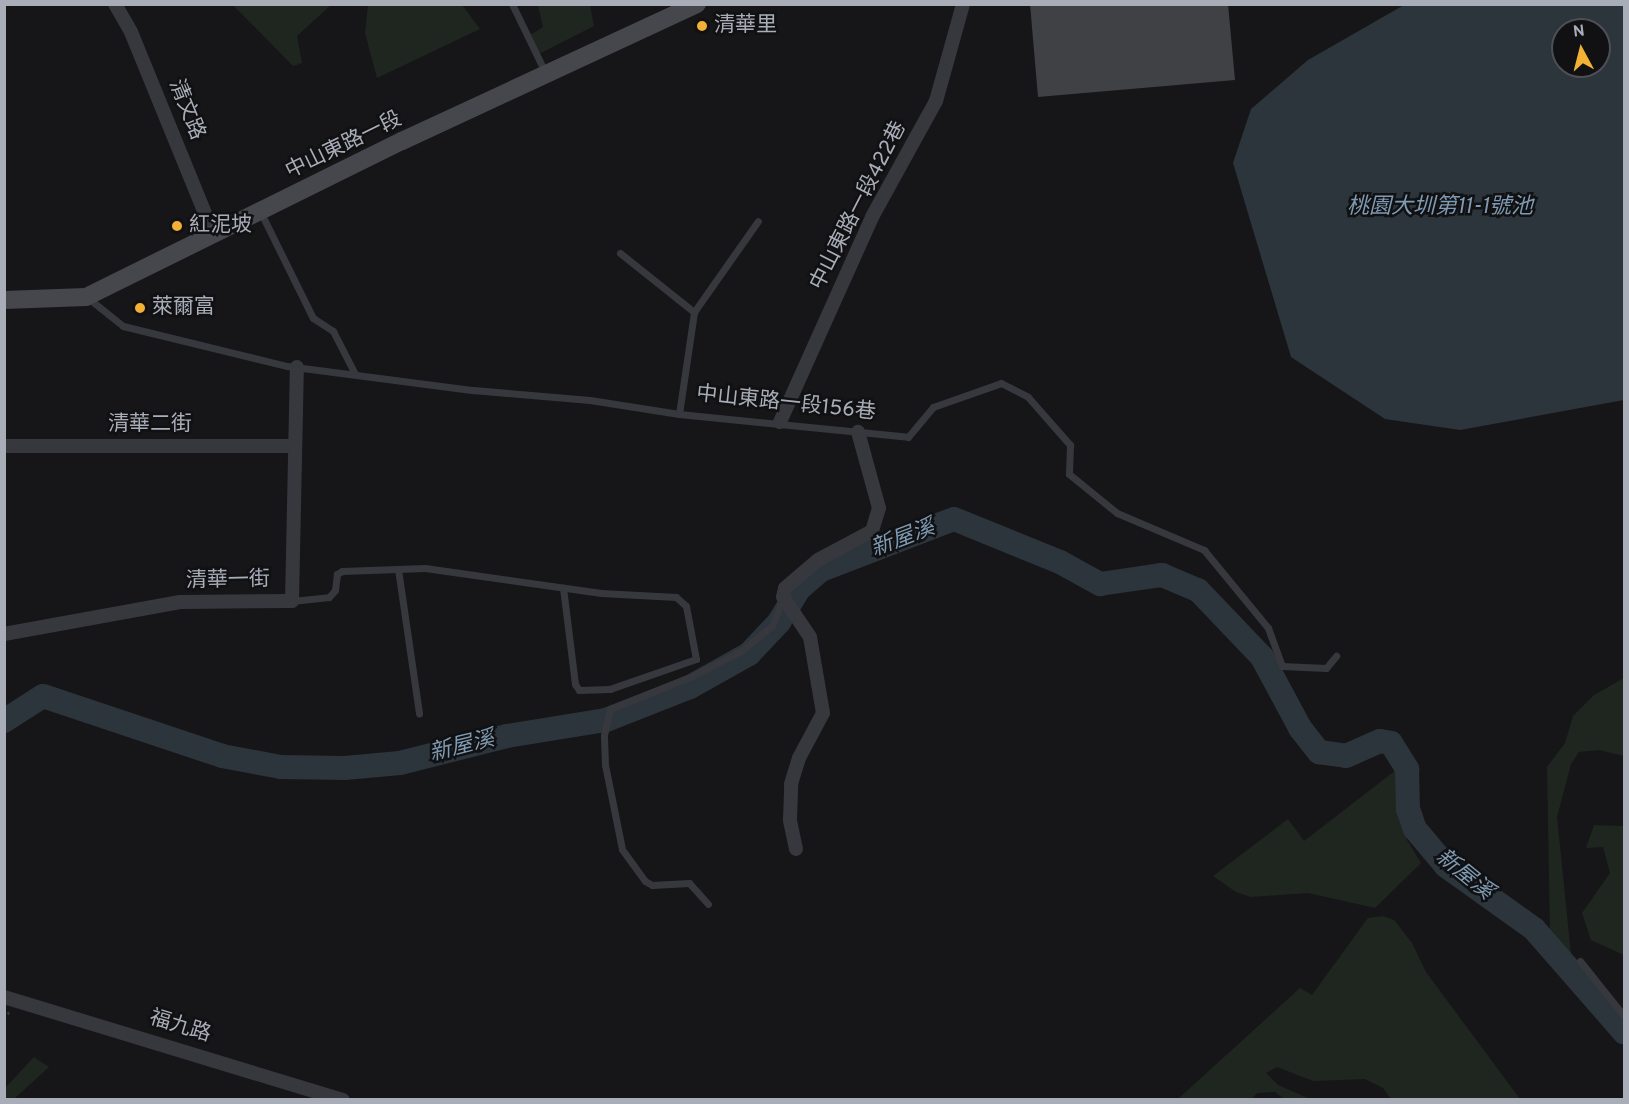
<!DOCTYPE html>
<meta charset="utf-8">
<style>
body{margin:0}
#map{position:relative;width:1629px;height:1104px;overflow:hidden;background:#161618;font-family:Overpass,"Noto Sans TC",sans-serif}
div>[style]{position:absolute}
.green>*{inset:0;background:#1e261f}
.water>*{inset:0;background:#2c353c}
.river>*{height:24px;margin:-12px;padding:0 12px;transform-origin:12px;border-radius:12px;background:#2c353c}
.building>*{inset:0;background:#404145}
.path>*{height:2px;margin-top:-1px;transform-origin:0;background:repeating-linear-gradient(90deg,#3d3f44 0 3px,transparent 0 7.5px)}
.lane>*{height:7px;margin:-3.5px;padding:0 3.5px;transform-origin:3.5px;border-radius:3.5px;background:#37383d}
.street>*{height:14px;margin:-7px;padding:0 7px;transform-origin:7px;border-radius:7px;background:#37383d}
.secondary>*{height:18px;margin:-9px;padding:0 9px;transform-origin:9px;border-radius:9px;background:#45474d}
.dots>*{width:16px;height:16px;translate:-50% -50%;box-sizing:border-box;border:3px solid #111113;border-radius:50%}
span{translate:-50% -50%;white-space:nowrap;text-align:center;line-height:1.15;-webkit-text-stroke:5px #111113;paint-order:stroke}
.poi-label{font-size:21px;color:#a8adb8}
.left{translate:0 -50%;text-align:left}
.street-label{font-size:21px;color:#a8adb8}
.water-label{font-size:22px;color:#7f9bb3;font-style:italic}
.frame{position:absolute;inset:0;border:6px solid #a8adb8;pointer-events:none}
.north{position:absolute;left:1551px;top:18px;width:60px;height:60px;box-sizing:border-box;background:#111113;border:2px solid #4d4f55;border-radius:50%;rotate:353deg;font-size:16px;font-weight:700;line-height:24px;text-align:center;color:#a8adb8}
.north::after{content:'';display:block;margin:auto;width:21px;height:27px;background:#f2b134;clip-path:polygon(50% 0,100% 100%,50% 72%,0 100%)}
</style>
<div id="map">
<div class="green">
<div style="clip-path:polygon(368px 4px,462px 5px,480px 29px,377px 78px,365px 33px)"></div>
<div style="clip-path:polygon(233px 5px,331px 5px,297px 36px,302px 63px,293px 66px)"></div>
<div style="clip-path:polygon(538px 5px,590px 5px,594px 26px,535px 56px,527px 37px,543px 27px)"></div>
<div style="clip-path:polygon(1624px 678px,1624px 756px,1599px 750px,1579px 752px,1571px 764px,1557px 817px,1571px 954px,1550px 934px,1547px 767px,1565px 743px,1573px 716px,1594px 695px)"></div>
<div style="clip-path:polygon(1396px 770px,1399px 812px,1407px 840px,1421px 863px,1375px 908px,1308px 893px,1251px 897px,1236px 892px,1213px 876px,1288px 819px,1304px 841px)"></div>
<div style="clip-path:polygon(1594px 825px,1624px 826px,1624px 955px,1591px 940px,1582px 913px,1610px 873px,1603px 847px,1586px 848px)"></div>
<div style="clip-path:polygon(1383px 916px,1394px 920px,1412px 943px,1426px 972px,1520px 1099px,1391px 1099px,1383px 1088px,1365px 1079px,1313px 1081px,1277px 1067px,1266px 1073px,1278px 1085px,1310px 1099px,1284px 1099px,1275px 1092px,1257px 1093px,1252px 1099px,1178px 1099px,1300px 988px,1312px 995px,1368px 918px)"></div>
<div style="clip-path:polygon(34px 1057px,49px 1067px,14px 1099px,5px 1099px,5px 1088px)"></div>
</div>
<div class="water">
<div style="clip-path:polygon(evenodd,1404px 5px,1624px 5px,1624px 400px,1460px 430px,1385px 419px,1291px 357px,1233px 163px,1251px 109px,1308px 60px,1404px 5px,1563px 30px,1599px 30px,1599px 66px,1563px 66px,1563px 30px)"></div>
</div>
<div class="river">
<div style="left:4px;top:721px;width:46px;rotate:-32.7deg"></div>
<div style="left:43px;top:696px;width:189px;rotate:18.5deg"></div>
<div style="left:222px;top:756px;width:60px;rotate:10.6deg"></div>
<div style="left:281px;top:767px;width:64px;rotate:0.9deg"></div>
<div style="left:345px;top:768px;width:55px;rotate:-5.2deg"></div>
<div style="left:400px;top:763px;width:110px;rotate:-14.2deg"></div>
<div style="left:507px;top:736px;width:100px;rotate:-9.2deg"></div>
<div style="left:606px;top:720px;width:90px;rotate:-21.4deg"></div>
<div style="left:690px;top:687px;width:68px;rotate:-29.2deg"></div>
<div style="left:749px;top:654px;width:44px;rotate:-46.8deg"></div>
<div style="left:779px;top:622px;width:39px;rotate:-59deg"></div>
<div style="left:799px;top:589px;width:29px;rotate:-41deg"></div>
<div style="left:821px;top:570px;width:142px;rotate:-21deg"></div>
<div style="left:954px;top:519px;width:114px;rotate:22.1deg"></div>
<div style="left:1060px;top:562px;width:46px;rotate:28.8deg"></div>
<div style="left:1100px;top:584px;width:63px;rotate:-8.3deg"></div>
<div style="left:1162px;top:575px;width:39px;rotate:23deg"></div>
<div style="left:1198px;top:590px;width:93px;rotate:46.3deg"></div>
<div style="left:1262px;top:657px;width:81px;rotate:61.8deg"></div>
<div style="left:1300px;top:728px;width:31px;rotate:52deg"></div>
<div style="left:1319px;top:752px;width:27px;rotate:8deg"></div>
<div style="left:1346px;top:756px;width:37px;rotate:-24deg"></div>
<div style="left:1380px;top:741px;width:11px;rotate:10deg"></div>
<div style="left:1391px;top:743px;width:31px;rotate:58deg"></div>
<div style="left:1407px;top:769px;width:40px;rotate:88.6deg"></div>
<div style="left:1408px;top:809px;width:21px;rotate:71deg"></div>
<div style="left:1415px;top:829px;width:48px;rotate:50deg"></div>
<div style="left:1446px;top:866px;width:108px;rotate:35.6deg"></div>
<div style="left:1534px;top:929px;width:137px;rotate:48.9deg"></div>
</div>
<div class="building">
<div style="clip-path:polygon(1030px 4px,1228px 4px,1235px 80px,1038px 97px)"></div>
</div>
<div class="path">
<div style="left:4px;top:1021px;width:10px;rotate:-61deg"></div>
</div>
<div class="lane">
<div style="left:512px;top:4px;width:78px;rotate:64.1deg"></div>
<div style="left:261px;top:213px;width:117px;rotate:63.7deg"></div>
<div style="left:313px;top:318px;width:24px;rotate:33deg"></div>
<div style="left:333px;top:331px;width:48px;rotate:62.9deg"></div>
<div style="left:620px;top:253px;width:95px;rotate:38.6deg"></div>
<div style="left:88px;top:298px;width:45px;rotate:38.7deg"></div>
<div style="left:123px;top:326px;width:169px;rotate:13.7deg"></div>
<div style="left:287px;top:366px;width:188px;rotate:7.4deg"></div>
<div style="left:473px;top:390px;width:117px;rotate:4.9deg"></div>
<div style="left:590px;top:400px;width:90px;rotate:8.9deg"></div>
<div style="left:679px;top:414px;width:230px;rotate:5.7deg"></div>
<div style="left:908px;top:437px;width:39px;rotate:-50deg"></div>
<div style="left:933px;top:407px;width:72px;rotate:-19.4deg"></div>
<div style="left:1001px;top:383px;width:30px;rotate:27deg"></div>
<div style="left:1028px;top:397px;width:64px;rotate:48.8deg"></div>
<div style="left:1070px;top:445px;width:29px;rotate:92deg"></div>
<div style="left:1069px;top:474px;width:62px;rotate:39.1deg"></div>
<div style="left:1117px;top:513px;width:95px;rotate:23deg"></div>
<div style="left:1204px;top:550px;width:101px;rotate:50.6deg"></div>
<div style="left:1268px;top:628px;width:40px;rotate:69.8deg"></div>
<div style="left:1282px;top:666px;width:44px;rotate:2.6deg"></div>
<div style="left:1326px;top:668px;width:16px;rotate:-50deg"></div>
<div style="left:679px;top:414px;width:103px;rotate:-81.6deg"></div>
<div style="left:694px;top:312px;width:111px;rotate:-54.9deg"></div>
<div style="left:398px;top:569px;width:146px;rotate:81.7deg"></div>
<div style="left:292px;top:601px;width:37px;rotate:-6deg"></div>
<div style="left:329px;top:597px;width:9px;rotate:-49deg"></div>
<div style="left:335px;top:590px;width:16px;rotate:-83deg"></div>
<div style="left:337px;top:574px;width:6px;rotate:-31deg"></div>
<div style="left:342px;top:571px;width:83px;rotate:-2.1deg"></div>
<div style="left:425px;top:568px;width:178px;rotate:8.1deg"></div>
<div style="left:601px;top:593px;width:75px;rotate:3.1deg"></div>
<div style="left:676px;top:597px;width:13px;rotate:42deg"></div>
<div style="left:686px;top:606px;width:54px;rotate:79.3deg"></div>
<div style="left:696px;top:659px;width:91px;rotate:160.8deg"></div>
<div style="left:610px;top:689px;width:31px;rotate:178deg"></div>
<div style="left:579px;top:690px;width:7px;rotate:-124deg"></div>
<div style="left:575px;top:684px;width:97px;rotate:-97.1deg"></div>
<div style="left:708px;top:904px;width:28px;rotate:-132deg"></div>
<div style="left:689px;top:883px;width:37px;rotate:177deg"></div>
<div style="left:652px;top:885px;width:8px;rotate:-150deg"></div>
<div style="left:645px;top:881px;width:39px;rotate:-126deg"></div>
<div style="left:622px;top:849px;width:86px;rotate:-101.4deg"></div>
<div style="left:605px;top:765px;width:30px;rotate:-92deg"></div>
<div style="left:604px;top:735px;width:27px;rotate:-77deg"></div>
<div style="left:610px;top:709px;width:88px;rotate:-21.9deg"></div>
<div style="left:692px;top:676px;width:55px;rotate:-27deg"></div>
<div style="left:741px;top:651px;width:40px;rotate:-39deg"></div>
<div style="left:772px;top:626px;width:31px;rotate:-69deg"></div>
<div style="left:1580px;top:961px;width:70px;rotate:51.3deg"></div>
</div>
<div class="street">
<div style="left:115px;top:4px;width:32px;rotate:60deg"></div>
<div style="left:131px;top:32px;width:219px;rotate:67.8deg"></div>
<div style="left:780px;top:422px;width:225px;rotate:-65.8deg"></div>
<div style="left:872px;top:217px;width:132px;rotate:-61.1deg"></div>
<div style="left:936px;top:101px;width:101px;rotate:-74.4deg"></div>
<div style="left:4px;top:446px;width:291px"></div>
<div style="left:4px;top:634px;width:179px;rotate:-10.3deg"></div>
<div style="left:180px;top:602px;width:112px;rotate:-0.5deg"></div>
<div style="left:292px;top:601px;width:234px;rotate:-88.8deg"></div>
<div style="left:796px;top:849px;width:30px;rotate:-102deg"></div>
<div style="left:790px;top:820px;width:36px;rotate:-88deg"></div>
<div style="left:791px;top:784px;width:27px;rotate:-73deg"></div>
<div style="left:799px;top:758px;width:51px;rotate:-61.9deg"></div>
<div style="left:823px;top:713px;width:77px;rotate:-99.7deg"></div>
<div style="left:810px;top:637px;width:48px;rotate:-124deg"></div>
<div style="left:783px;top:597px;width:9px;rotate:-77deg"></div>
<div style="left:785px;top:588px;width:43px;rotate:-40.3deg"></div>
<div style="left:818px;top:560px;width:61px;rotate:-28.2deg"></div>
<div style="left:872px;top:531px;width:24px;rotate:-73deg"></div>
<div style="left:879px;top:508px;width:79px;rotate:-105.4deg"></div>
<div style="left:4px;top:997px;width:354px;rotate:16.9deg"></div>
</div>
<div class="secondary">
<div style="left:4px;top:300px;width:82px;rotate:-2.1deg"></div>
<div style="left:86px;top:297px;width:352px;rotate:-26.3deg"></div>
<div style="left:402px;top:141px;width:325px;rotate:-24.9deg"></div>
</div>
<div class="dots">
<div style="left:702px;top:26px;background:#f2b134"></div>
<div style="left:177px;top:226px;background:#f2b134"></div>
<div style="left:140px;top:308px;background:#f2b134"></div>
</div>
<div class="poi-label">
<span class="left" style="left:714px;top:26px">清華里</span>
<span class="left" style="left:189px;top:226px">紅泥坡</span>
<span class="left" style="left:152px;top:308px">萊爾富</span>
</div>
<div class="street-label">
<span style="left:186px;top:110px;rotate:68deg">清文路</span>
<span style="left:344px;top:146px;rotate:-26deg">中山東路一段</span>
<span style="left:859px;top:206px;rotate:-63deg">中山東路一段422巷</span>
<span style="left:786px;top:404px;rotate:6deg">中山東路一段156巷</span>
<span style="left:150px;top:425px">清華二街</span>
<span style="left:228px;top:581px;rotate:-1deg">清華一街</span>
<span style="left:180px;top:1027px;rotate:17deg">福九路</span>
</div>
<div class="water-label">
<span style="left:1440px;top:208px">桃園大圳第11-1號池</span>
<span style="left:903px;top:539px;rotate:-21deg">新屋溪</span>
<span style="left:462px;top:747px;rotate:-14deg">新屋溪</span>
<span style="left:1464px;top:875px;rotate:39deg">新屋溪</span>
</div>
<div class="frame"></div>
<div class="north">N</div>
</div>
